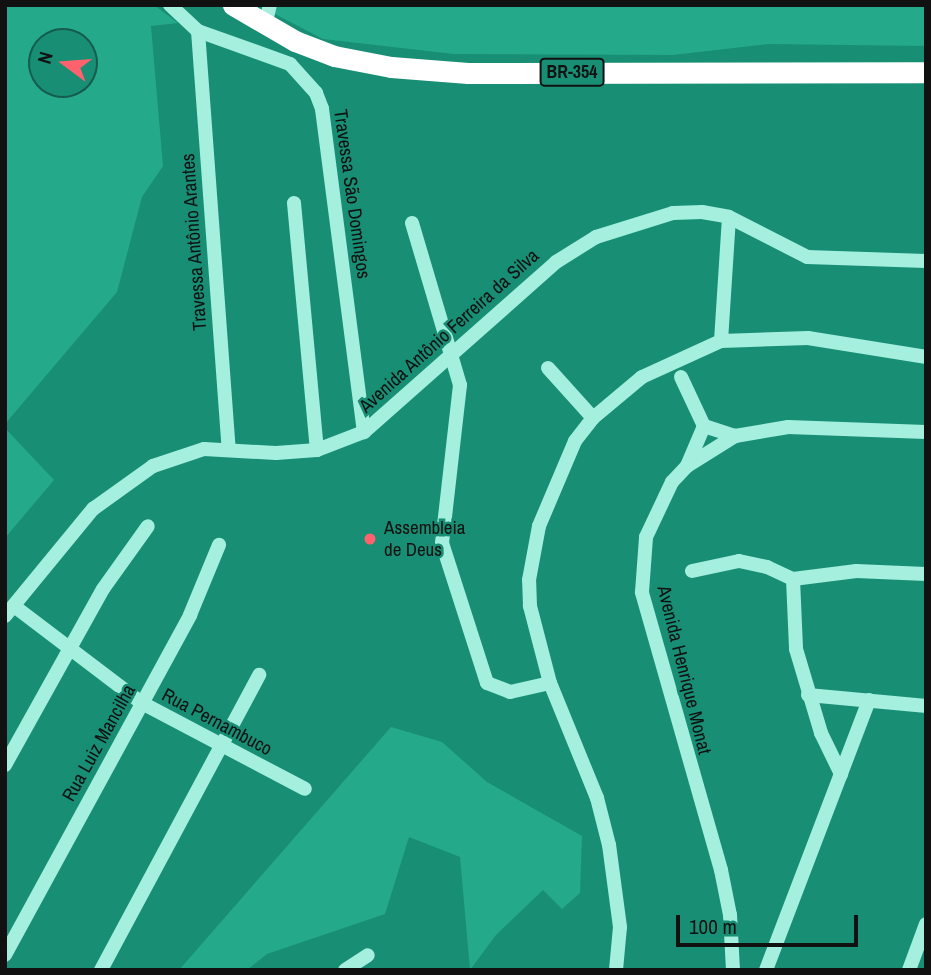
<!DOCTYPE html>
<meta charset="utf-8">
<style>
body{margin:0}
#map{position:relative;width:931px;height:975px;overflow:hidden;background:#188e75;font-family:"Archivo Narrow",sans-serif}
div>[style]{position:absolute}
.green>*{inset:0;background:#24a98b}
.minor>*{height:14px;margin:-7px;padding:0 7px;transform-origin:7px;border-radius:7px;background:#a4efde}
.highway>*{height:21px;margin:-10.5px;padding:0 10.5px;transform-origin:10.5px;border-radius:10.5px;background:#fff}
.dots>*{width:19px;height:19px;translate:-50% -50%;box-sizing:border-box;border:4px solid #188e75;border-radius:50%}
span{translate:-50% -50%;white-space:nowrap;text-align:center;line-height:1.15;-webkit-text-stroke:5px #188e75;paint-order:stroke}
.shield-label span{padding:2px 5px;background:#188e75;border:2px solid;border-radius:5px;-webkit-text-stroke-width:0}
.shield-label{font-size:18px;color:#111;font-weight:700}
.street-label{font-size:19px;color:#111}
.poi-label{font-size:19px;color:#111}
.left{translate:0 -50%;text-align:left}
.frame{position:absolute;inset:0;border:7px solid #111;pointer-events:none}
.north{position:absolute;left:28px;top:28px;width:70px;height:70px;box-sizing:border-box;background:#188e75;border:2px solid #155c4d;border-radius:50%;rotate:286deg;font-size:19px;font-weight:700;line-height:28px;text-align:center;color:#111}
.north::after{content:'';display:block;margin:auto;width:24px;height:32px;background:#ff626d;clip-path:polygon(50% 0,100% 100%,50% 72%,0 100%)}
.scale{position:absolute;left:676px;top:915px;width:182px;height:32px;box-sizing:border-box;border:4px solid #111;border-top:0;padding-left:9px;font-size:21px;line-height:24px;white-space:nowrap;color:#111;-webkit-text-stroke:5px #188e75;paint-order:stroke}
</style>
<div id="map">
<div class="green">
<div style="clip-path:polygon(evenodd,5px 5px,154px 5px,178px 23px,151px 26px,163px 166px,142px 197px,117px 292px,5px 424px,5px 5px,42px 42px,84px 42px,84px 84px,42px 84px,42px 42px)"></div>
<div style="clip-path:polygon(272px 5px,926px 5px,926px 46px,769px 44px,673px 55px,454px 54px,323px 39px,271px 12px)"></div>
<div style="clip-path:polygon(5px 428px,54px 480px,5px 538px)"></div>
<div style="clip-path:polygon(391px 727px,442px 742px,487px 782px,582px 836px,580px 893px,562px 909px,543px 890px,496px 935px,470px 970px,460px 857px,409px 837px,385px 914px,267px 954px,247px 970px,179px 970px)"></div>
</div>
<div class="minor">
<div style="left:170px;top:5px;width:38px;rotate:43deg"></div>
<div style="left:198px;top:31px;width:98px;rotate:19.7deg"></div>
<div style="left:290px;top:64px;width:39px;rotate:48deg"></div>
<div style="left:316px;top:93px;width:17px;rotate:69deg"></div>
<div style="left:322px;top:109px;width:326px;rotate:82.6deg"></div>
<div style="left:265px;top:26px;width:22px;rotate:-77deg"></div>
<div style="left:198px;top:31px;width:420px;rotate:85.8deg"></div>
<div style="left:294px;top:203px;width:248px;rotate:84.7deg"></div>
<div style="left:412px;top:223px;width:169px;rotate:73.5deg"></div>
<div style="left:460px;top:385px;width:159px;rotate:96.5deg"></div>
<div style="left:442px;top:543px;width:147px;rotate:72.2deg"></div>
<div style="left:487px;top:683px;width:25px;rotate:21deg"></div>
<div style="left:510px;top:692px;width:41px;rotate:-12.7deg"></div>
<div style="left:721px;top:341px;width:124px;rotate:-86.3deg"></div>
<div style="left:548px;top:368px;width:67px;rotate:48deg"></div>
<div style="left:681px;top:377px;width:54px;rotate:64.9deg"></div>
<div style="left:704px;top:426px;width:43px;rotate:113deg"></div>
<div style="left:704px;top:426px;width:33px;rotate:18deg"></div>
<div style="left:692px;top:571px;width:48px;rotate:-12deg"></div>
<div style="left:739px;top:561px;width:29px;rotate:12deg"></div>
<div style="left:767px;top:567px;width:29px;rotate:25deg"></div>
<div style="left:793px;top:579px;width:70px;rotate:87.5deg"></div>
<div style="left:796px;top:649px;width:88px;rotate:73.4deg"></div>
<div style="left:821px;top:733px;width:46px;rotate:64deg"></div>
<div style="left:793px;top:579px;width:64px;rotate:-7.2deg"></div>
<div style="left:856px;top:571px;width:70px;rotate:2.5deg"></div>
<div style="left:14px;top:606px;width:161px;rotate:37.2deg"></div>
<div style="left:142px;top:703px;width:184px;rotate:27.8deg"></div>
<div style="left:5px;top:616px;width:139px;rotate:-50.6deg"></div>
<div style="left:93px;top:509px;width:74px;rotate:-35.6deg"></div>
<div style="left:153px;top:466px;width:54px;rotate:-18.4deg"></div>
<div style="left:204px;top:449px;width:72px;rotate:3.2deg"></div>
<div style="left:276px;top:453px;width:41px;rotate:-4.2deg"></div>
<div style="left:317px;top:450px;width:50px;rotate:-21deg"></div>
<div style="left:364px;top:432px;width:256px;rotate:-41.5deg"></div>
<div style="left:556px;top:262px;width:47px;rotate:-32deg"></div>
<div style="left:596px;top:237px;width:81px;rotate:-17.3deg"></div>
<div style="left:673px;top:213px;width:29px;rotate:-2deg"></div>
<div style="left:702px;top:212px;width:27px;rotate:10deg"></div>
<div style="left:729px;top:217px;width:88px;rotate:27.1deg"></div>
<div style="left:807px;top:257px;width:119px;rotate:1.9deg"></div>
<div style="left:808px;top:695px;width:119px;rotate:5.3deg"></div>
<div style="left:5px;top:765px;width:201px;rotate:-60.9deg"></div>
<div style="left:103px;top:589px;width:77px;rotate:-54.5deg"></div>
<div style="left:5px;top:955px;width:387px;rotate:-61.4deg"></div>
<div style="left:190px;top:615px;width:76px;rotate:-67.5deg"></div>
<div style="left:101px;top:970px;width:335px;rotate:-61.8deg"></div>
<div style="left:345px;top:970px;width:27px;rotate:-33deg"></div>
<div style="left:616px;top:970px;width:43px;rotate:-84.7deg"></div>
<div style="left:620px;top:927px;width:83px;rotate:-97.6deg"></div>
<div style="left:609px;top:845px;width:49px;rotate:-104.3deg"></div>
<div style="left:597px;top:798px;width:124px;rotate:-112.2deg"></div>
<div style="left:550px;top:683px;width:80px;rotate:-104.6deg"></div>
<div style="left:530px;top:606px;width:26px;rotate:-92deg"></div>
<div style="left:529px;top:580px;width:55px;rotate:-79.5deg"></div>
<div style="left:539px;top:526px;width:92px;rotate:-67deg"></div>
<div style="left:575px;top:441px;width:29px;rotate:-52deg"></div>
<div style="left:593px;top:418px;width:64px;rotate:-39.9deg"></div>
<div style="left:642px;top:377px;width:87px;rotate:-24.5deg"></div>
<div style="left:721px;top:341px;width:87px;rotate:-2deg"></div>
<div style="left:808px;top:338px;width:120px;rotate:9.1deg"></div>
<div style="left:733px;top:970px;width:55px;rotate:-93.1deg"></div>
<div style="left:730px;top:915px;width:46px;rotate:-101.3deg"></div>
<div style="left:721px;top:870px;width:289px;rotate:-105.9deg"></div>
<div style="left:642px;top:592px;width:55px;rotate:-85.8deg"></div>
<div style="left:646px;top:537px;width:61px;rotate:-64.7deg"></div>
<div style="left:672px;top:482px;width:22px;rotate:-47deg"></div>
<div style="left:687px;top:466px;width:57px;rotate:-32deg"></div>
<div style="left:735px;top:436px;width:54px;rotate:-9.6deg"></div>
<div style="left:788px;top:427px;width:138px;rotate:2.1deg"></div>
<div style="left:766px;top:970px;width:289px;rotate:-69.1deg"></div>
<div style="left:909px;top:970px;width:49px;rotate:-69.7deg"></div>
</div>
<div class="highway">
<div style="left:233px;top:5px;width:72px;rotate:30.1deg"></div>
<div style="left:295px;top:41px;width:42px;rotate:21deg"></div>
<div style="left:334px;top:56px;width:58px;rotate:10.9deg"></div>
<div style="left:391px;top:67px;width:77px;rotate:4.5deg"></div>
<div style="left:468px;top:73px;width:458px;rotate:-0.1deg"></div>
</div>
<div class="dots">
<div style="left:370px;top:539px;background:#ff626d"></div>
</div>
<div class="shield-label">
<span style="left:572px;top:72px">BR-354</span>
</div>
<div class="street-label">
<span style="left:352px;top:194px;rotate:82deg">Travessa São Domingos</span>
<span style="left:194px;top:242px;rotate:-94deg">Travessa Antônio Arantes</span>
<span style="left:449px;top:331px;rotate:-42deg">Avenida Antônio Ferreira da Silva</span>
<span style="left:684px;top:670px;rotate:76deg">Avenida Henrique Monat</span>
<span style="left:217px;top:722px;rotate:28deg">Rua Pernambuco</span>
<span style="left:99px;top:743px;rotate:-61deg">Rua Luiz Mancilha</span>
</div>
<div class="poi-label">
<span class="left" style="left:384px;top:539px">Assembleia<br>de Deus</span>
</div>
<div class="frame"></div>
<div class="north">N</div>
<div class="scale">100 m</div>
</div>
